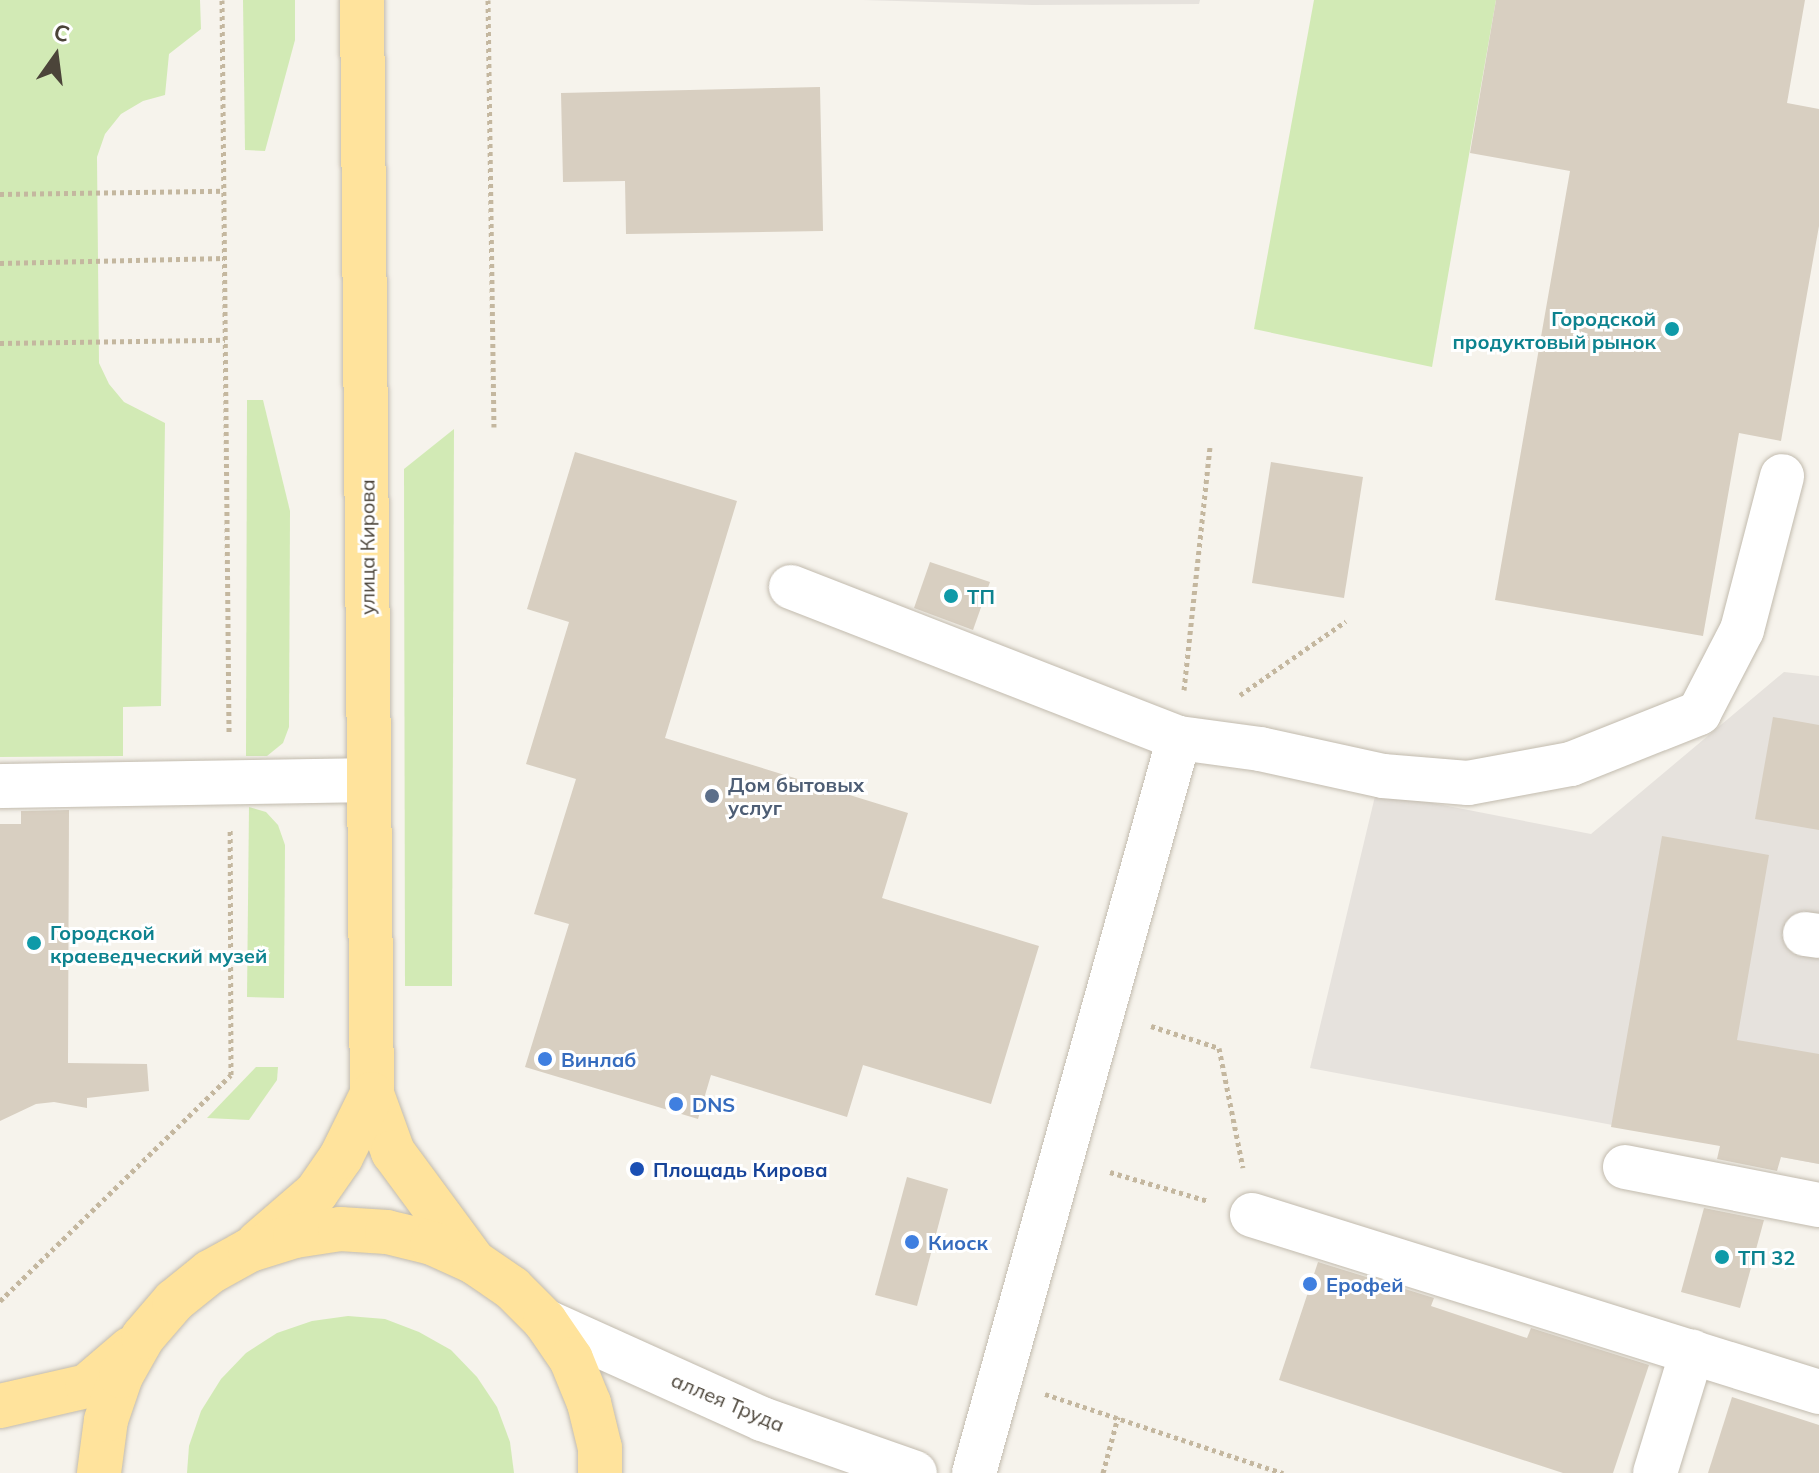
<!DOCTYPE html>
<meta charset="utf-8">
<style>
body{margin:0}
#map{position:relative;width:1819px;height:1473px;overflow:hidden;background:#f6f3ec;font-family:Mulish,sans-serif}
div>[style]{position:absolute}
.industrial>*{inset:0;background:#e6e2dd}
.green>*{inset:0;background:#d2eab5}
.building>*{inset:0;background:#d8cfc1}
.path>*{height:5px;margin-top:-2.5px;transform-origin:0;background:repeating-linear-gradient(90deg,#c4b79f 0 4px,transparent 0 8px)}
.roads{filter:drop-shadow(0 0 2px #c2bbae) drop-shadow(0 0 2px #c2bbae)}
.minor>*{height:44px;margin:-22px;padding:0 22px;transform-origin:22px;border-radius:22px;background:#fff}
.major>*{height:44px;margin:-22px;padding:0 22px;transform-origin:22px;border-radius:22px;background:#ffe39c}
.dots>*{width:22px;height:22px;translate:-50% -50%;box-sizing:border-box;border:4px solid #fff;border-radius:50%}
span{translate:-50% -50%;white-space:nowrap;text-align:center;line-height:1.15;-webkit-text-stroke:6px #fff;paint-order:stroke}
.culture-label{font-size:20px;color:#0d838f;font-weight:700}
.right{translate:-100% -50%;text-align:right}
.left{translate:0 -50%;text-align:left}
.street-label{font-size:20px;color:#4b4439}
.service-label{font-size:20px;color:#4e5e75;font-weight:700}
.shop-label{font-size:20px;color:#366cbe;font-weight:700}
.transit-label{font-size:20px;color:#164399;font-weight:700}
.north{position:absolute;left:16px;top:16px;width:80px;height:80px;-webkit-text-stroke:6px #fff;paint-order:stroke;rotate:14deg;font-size:22px;font-weight:700;line-height:32px;text-align:center;color:#4b4439}
.north::after{content:'';display:block;margin:auto;width:28px;height:36px;background:#4b4439;clip-path:polygon(50% 0,100% 100%,50% 72%,0 100%)}
</style>
<div id="map">
<div class="industrial">
<div style="clip-path:polygon(863px 0,1200px 0,1199px 4px,1032px 5px)"></div>
<div style="clip-path:polygon(1784px 672px,1819px 676px,1819px 1164px,1310px 1068px,1376px 792px,1591px 834px)"></div>
</div>
<div class="green">
<div style="clip-path:polygon(0 0,200px 0,201px 29px,169px 54px,165px 95px,143px 101px,121px 114px,105px 134px,97px 157px,99px 363px,109px 384px,124px 402px,165px 423px,161px 706px,123px 707px,123px 756px,0 757px)"></div>
<div style="clip-path:polygon(243px 0,295px 0,295px 40px,265px 151px,245px 150px)"></div>
<div style="clip-path:polygon(1314px 0,1496px 0,1432px 367px,1254px 329px)"></div>
<div style="clip-path:polygon(247px 400px,263px 400px,290px 511px,289px 727px,283px 743px,267px 756px,246px 756px)"></div>
<div style="clip-path:polygon(454px 429px,452px 986px,405px 986px,404px 469px)"></div>
<div style="clip-path:polygon(249px 807px,266px 812px,278px 825px,285px 845px,284px 998px,247px 997px)"></div>
<div style="clip-path:polygon(256px 1067px,278px 1067px,277px 1080px,249px 1120px,207px 1118px)"></div>
<div style="clip-path:polygon(348px 1316px,385px 1319px,419px 1332px,451px 1350px,477px 1377px,497px 1407px,510px 1442px,514px 1473px,187px 1473px,189px 1446px,201px 1411px,221px 1379px,246px 1353px,277px 1333px,312px 1321px)"></div>
</div>
<div class="building">
<div style="clip-path:polygon(1496px 0,1805px 0,1787px 103px,1819px 109px,1819px 226px,1781px 441px,1739px 433px,1703px 636px,1495px 600px,1570px 171px,1470px 153px)"></div>
<div style="clip-path:polygon(820px 87px,823px 231px,626px 234px,625px 181px,563px 182px,561px 93px)"></div>
<div style="clip-path:polygon(575px 452px,737px 501px,665px 738px,908px 813px,882px 898px,1039px 946px,991px 1104px,863px 1065px,847px 1117px,711px 1075px,698px 1119px,525px 1067px,569px 924px,534px 914px,576px 779px,526px 764px,569px 622px,527px 609px)"></div>
<div style="clip-path:polygon(1271px 462px,1363px 477px,1344px 598px,1252px 583px)"></div>
<div style="clip-path:polygon(930px 562px,990px 582px,973px 630px,914px 608px)"></div>
<div style="clip-path:polygon(1773px 717px,1819px 725px,1819px 830px,1755px 819px)"></div>
<div style="clip-path:polygon(69px 810px,68px 1063px,147px 1064px,149px 1091px,87px 1098px,87px 1108px,54px 1102px,36px 1104px,0 1121px,0 824px,21px 824px,21px 811px)"></div>
<div style="clip-path:polygon(1662px 836px,1769px 855px,1737px 1040px,1819px 1054px,1819px 1164px,1781px 1157px,1777px 1171px,1717px 1159px,1720px 1146px,1611px 1127px)"></div>
<div style="clip-path:polygon(907px 1177px,948px 1189px,917px 1306px,875px 1295px)"></div>
<div style="clip-path:polygon(1704px 1208px,1764px 1220px,1740px 1308px,1681px 1292px)"></div>
<div style="clip-path:polygon(1318px 1262px,1434px 1298px,1431px 1306px,1527px 1338px,1531px 1328px,1649px 1365px,1613px 1473px,1563px 1473px,1279px 1380px)"></div>
<div style="clip-path:polygon(1732px 1397px,1819px 1425px,1819px 1473px,1708px 1473px)"></div>
</div>
<div class="path">
<div style="left:222px;top:0;width:735px;rotate:89.45deg"></div>
<div style="left:488px;top:0;width:427px;rotate:89.2deg"></div>
<div style="left:0;top:194px;width:224px;rotate:-0.8deg"></div>
<div style="left:0;top:263px;width:225px;rotate:-1.3deg"></div>
<div style="left:0;top:343px;width:225px;rotate:-0.8deg"></div>
<div style="left:1184px;top:690px;width:244px;rotate:-83.9deg"></div>
<div style="left:1240px;top:695px;width:129px;rotate:-34.9deg"></div>
<div style="left:1151px;top:1026px;width:71px;rotate:17.9deg"></div>
<div style="left:1219px;top:1048px;width:122px;rotate:78.7deg"></div>
<div style="left:1110px;top:1172px;width:102px;rotate:16.5deg"></div>
<div style="left:0;top:1301px;width:323px;rotate:-44.4deg"></div>
<div style="left:231px;top:1075px;width:246px;rotate:-90.2deg"></div>
<div style="left:1045px;top:1394px;width:251px;rotate:18.4deg"></div>
<div style="left:1103px;top:1473px;width:58px;rotate:-75deg"></div>
</div>
<div class="roads">
<div class="minor">
<div style="left:791px;top:587px;width:416px;rotate:21.3deg"></div>
<div style="left:0;top:786px;width:369px;rotate:-0.9deg"></div>
<div style="left:1805px;top:934px;width:14px;rotate:8deg"></div>
<div style="left:1625px;top:1167px;width:198px;rotate:11.1deg"></div>
<div style="left:1252px;top:1215px;width:594px;rotate:17.34deg"></div>
<div style="left:545px;top:1321px;width:238px;rotate:24.3deg"></div>
<div style="left:762px;top:1419px;width:162px;rotate:19.4deg"></div>
<div style="left:974px;top:1473px;width:763px;rotate:-74.42deg"></div>
<div style="left:1179px;top:738px;width:82px;rotate:7.7deg"></div>
<div style="left:1260px;top:749px;width:126px;rotate:12.4deg"></div>
<div style="left:1383px;top:776px;width:85px;rotate:4.7deg"></div>
<div style="left:1468px;top:783px;width:105px;rotate:-10.5deg"></div>
<div style="left:1571px;top:764px;width:138px;rotate:-21.7deg"></div>
<div style="left:1699px;top:713px;width:93px;rotate:-62.6deg"></div>
<div style="left:1742px;top:630px;width:159px;rotate:-75.4deg"></div>
<div style="left:1655px;top:1473px;width:127px;rotate:-73deg"></div>
</div>
<div class="major">
<div style="left:362px;top:0;width:1094px;rotate:89.48deg"></div>
<div style="left:372px;top:1094px;width:62px;rotate:70.1deg"></div>
<div style="left:393px;top:1152px;width:137px;rotate:53.6deg"></div>
<div style="left:258px;top:1243px;width:77px;rotate:-40.8deg"></div>
<div style="left:316px;top:1193px;width:44px;rotate:-55.2deg"></div>
<div style="left:341px;top:1157px;width:70px;rotate:-63.8deg"></div>
<div style="left:0;top:1406px;width:89px;rotate:-12.9deg"></div>
<div style="left:87px;top:1386px;width:57px;rotate:-40.7deg"></div>
<div style="left:99px;top:1473px;width:53px;rotate:-82.5deg"></div>
<div style="left:106px;top:1420px;width:46px;rotate:-71.2deg"></div>
<div style="left:121px;top:1376px;width:45px;rotate:-60.6deg"></div>
<div style="left:143px;top:1337px;width:48px;rotate:-49.3deg"></div>
<div style="left:174px;top:1301px;width:46px;rotate:-38.9deg"></div>
<div style="left:210px;top:1272px;width:46px;rotate:-28.8deg"></div>
<div style="left:250px;top:1250px;width:47px;rotate:-17.3deg"></div>
<div style="left:295px;top:1236px;width:46px;rotate:-8.8deg"></div>
<div style="left:340px;top:1229px;width:47px;rotate:3.7deg"></div>
<div style="left:387px;top:1232px;width:46px;rotate:13.7deg"></div>
<div style="left:432px;top:1243px;width:46px;rotate:24.3deg"></div>
<div style="left:474px;top:1262px;width:46px;rotate:34.4deg"></div>
<div style="left:512px;top:1288px;width:47px;rotate:45deg"></div>
<div style="left:545px;top:1321px;width:46px;rotate:55.6deg"></div>
<div style="left:571px;top:1359px;width:48px;rotate:67.8deg"></div>
<div style="left:589px;top:1403px;width:46px;rotate:76.3deg"></div>
<div style="left:600px;top:1448px;width:25px;rotate:90deg"></div>
</div>
</div>
<div class="dots">
<div style="left:1672px;top:329px;background:#0f9aa8"></div>
<div style="left:951px;top:596px;background:#0f9aa8"></div>
<div style="left:712px;top:796px;background:#5c6f8a"></div>
<div style="left:34px;top:943px;background:#0f9aa8"></div>
<div style="left:545px;top:1059px;background:#3f7fe0"></div>
<div style="left:676px;top:1104px;background:#3f7fe0"></div>
<div style="left:637px;top:1169px;background:#1a4fb4"></div>
<div style="left:912px;top:1242px;background:#3f7fe0"></div>
<div style="left:1722px;top:1257px;background:#0f9aa8"></div>
<div style="left:1310px;top:1284px;background:#3f7fe0"></div>
</div>
<div class="culture-label">
<span class="right" style="left:1656px;top:330px">Городской<br>продуктовый рынок</span>
<span class="left" style="left:967px;top:596px">ТП</span>
<span class="left" style="left:50px;top:944px">Городской<br>краеведческий музей</span>
<span class="left" style="left:1738px;top:1257px">ТП 32</span>
</div>
<div class="street-label">
<span style="left:367px;top:547px;rotate:-90deg">улица Кирова</span>
<span style="left:728px;top:1402px;rotate:23deg">аллея Труда</span>
</div>
<div class="service-label">
<span class="left" style="left:728px;top:796px">Дом бытовых<br>услуг</span>
</div>
<div class="shop-label">
<span class="left" style="left:561px;top:1059px">Винлаб</span>
<span class="left" style="left:692px;top:1104px">DNS</span>
<span class="left" style="left:928px;top:1242px">Киоск</span>
<span class="left" style="left:1326px;top:1284px">Ерофей</span>
</div>
<div class="transit-label">
<span class="left" style="left:653px;top:1169px">Площадь Кирова</span>
</div>
<div class="north">С</div>
</div>
